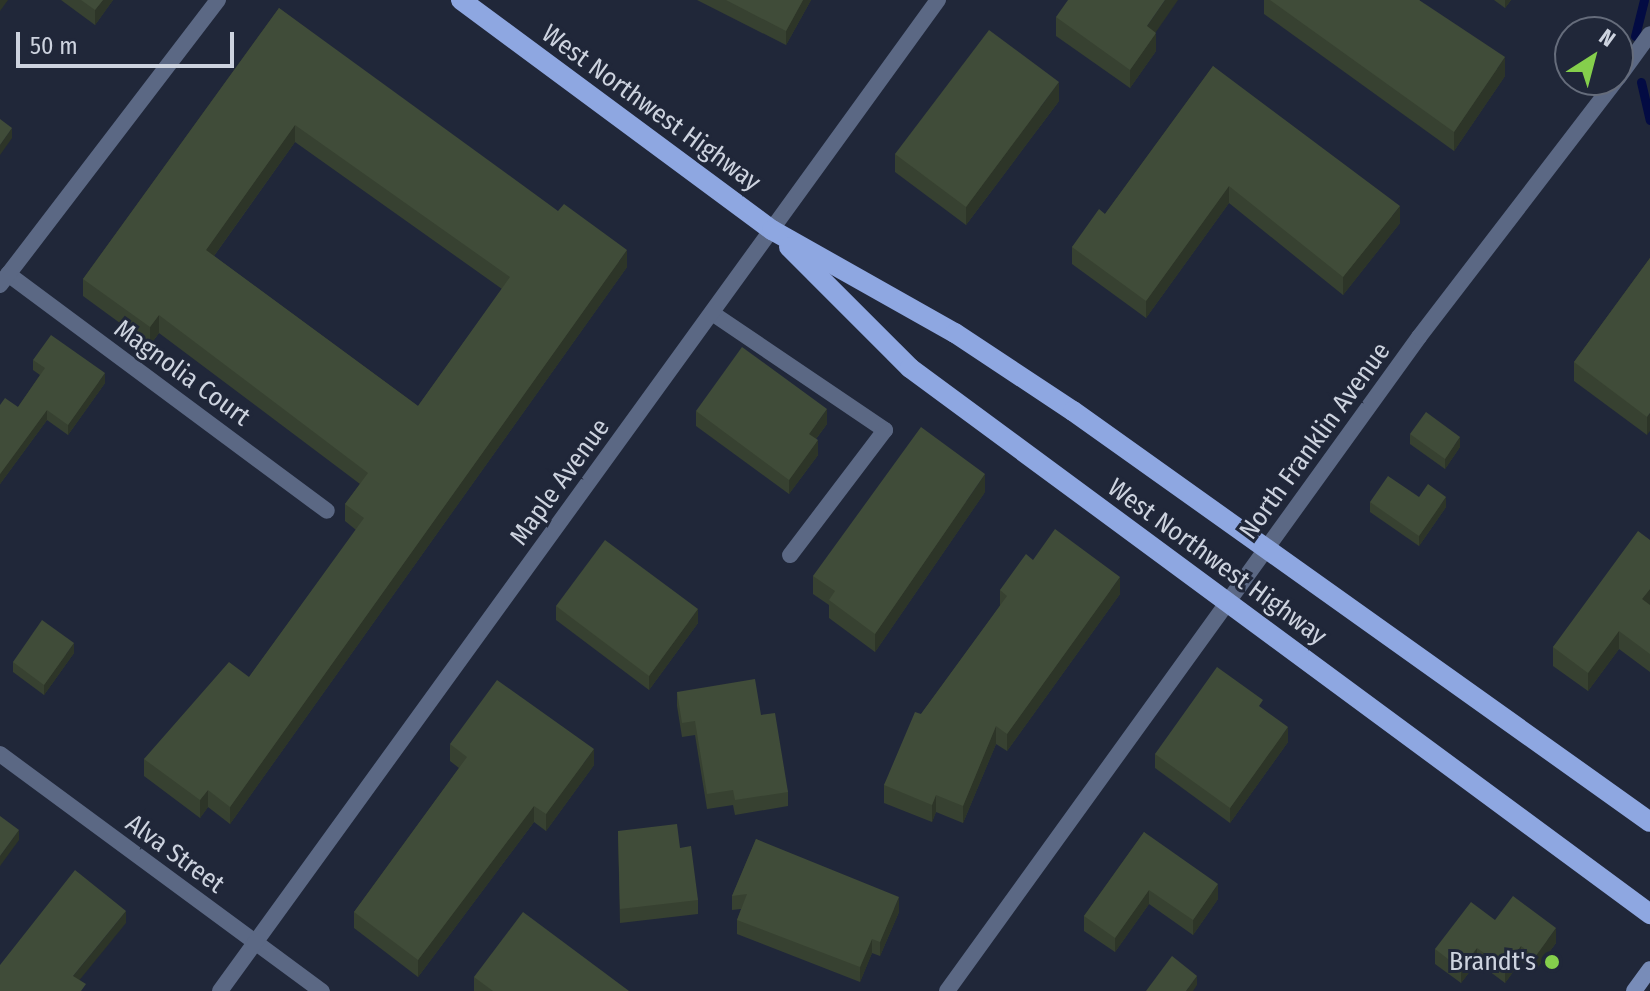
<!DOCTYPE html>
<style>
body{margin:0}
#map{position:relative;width:1650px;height:991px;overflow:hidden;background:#202739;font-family:"Fira Sans Condensed",sans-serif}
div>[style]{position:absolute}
.stream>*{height:9px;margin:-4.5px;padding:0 4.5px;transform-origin:4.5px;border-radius:4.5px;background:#030b43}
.street>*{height:16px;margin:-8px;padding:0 8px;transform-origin:8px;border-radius:8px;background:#5b6884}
.secondary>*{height:16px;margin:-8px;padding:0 8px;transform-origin:8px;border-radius:8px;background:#788cb8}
.primary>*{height:20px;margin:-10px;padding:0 10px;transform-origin:10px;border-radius:10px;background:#8ea7e1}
.wall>*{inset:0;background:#374131}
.shaded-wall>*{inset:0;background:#2d3528}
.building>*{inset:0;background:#404c39}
.dots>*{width:22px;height:22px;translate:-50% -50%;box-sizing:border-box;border:4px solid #202739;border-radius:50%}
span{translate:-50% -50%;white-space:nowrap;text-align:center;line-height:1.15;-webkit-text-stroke:6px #202739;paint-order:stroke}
.street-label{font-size:26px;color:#cdd3df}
.poi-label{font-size:26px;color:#cdd3df}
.right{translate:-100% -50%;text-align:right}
.north{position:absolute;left:1554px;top:16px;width:80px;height:80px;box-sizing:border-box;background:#202739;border:2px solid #656c7b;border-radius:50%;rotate:36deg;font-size:22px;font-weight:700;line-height:32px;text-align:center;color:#cdd3df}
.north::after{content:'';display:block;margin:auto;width:28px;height:36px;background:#85cf4c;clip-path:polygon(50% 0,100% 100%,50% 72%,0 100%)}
.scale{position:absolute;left:16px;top:32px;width:218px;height:36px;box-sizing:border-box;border:4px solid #cdd3df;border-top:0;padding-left:10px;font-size:24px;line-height:28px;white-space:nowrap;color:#cdd3df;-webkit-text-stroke:6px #202739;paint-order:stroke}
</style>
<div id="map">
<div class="stream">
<div style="left:1635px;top:36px;width:37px;rotate:-76deg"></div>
<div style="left:1641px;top:82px;width:39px;rotate:77deg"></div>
</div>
<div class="street">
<div style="left:1618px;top:78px;width:54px;rotate:-54deg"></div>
<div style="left:8px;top:274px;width:397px;rotate:36.6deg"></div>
<div style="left:0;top:285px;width:359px;rotate:-52.6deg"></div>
<div style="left:712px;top:313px;width:209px;rotate:34.1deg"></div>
<div style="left:885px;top:430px;width:157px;rotate:127.2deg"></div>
<div style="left:0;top:754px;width:400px;rotate:36.4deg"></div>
<div style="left:220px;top:991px;width:1224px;rotate:-54.08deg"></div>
<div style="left:947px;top:991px;width:807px;rotate:-54.18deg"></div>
<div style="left:1419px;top:337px;width:324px;rotate:-52.5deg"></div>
</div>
<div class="secondary">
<div style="left:1634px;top:991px;width:27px;rotate:-54deg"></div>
</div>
<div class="primary">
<div style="left:461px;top:0;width:387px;rotate:36.5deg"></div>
<div style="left:772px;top:230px;width:210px;rotate:29.4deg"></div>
<div style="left:955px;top:333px;width:141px;rotate:33.5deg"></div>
<div style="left:1073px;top:411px;width:708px;rotate:35.46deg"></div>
<div style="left:789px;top:247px;width:171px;rotate:45deg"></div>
<div style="left:910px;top:368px;width:920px;rotate:36.42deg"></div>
</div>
<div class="wall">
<div style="clip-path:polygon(61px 0,113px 0,95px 25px)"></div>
<div style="clip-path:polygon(697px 0,811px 0,786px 45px)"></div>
<div style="clip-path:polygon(1264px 0,1419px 0,1505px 76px,1454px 151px,1264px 14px)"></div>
<div style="clip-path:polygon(1494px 0,1511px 0,1505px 8px)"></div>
<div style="clip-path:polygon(evenodd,279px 8px,627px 267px,230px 824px,208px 807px,200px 818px,144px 776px,144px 759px,249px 677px,356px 530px,345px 521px,345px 504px,360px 484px,159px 333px,150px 345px,83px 296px,83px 279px,279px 8px,295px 142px,502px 289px,418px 406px,214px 256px,295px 142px)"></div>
<div style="clip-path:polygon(1056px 17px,1155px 32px,1156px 51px,1130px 88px,1056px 36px)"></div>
<div style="clip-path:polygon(1213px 66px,1400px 223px,1343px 295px,1229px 203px,1146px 318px,1072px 264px,1072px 247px,1105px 214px)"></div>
<div style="clip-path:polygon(1059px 101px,966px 225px,895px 172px,895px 154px)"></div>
<div style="clip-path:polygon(1650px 258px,1647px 435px,1574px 381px,1574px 362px)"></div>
<div style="clip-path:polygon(33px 360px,105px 383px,68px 435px,47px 420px,0 484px,0 405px,18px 407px,40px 375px,33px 370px)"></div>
<div style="clip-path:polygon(696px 411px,827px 424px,816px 439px,818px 455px,789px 494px,696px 426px)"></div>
<div style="clip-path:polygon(1410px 434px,1460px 447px,1445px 469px,1410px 444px)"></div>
<div style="clip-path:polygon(985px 492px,875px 652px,829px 618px,829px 605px,813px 594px,813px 576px)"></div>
<div style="clip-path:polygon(1419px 497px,1446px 507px,1419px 546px,1370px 512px,1370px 502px)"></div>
<div style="clip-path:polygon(1650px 540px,1650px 672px,1619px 649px,1588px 691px,1553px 666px,1553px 647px)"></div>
<div style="clip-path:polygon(1033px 560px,1120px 594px,1007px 751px,996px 744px,963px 823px,936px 812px,932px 822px,884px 803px,884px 785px,921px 714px,1000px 606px,1000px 590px)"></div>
<div style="clip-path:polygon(556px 606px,698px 623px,649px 690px,556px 620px)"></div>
<div style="clip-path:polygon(74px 653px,44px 695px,13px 672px,13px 662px)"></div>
<div style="clip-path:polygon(677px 692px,761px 715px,788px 792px,788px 806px,735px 815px,733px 805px,707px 809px,695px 735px,682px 737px,677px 706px)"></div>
<div style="clip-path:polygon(1263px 710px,1288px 742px,1230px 823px,1155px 768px,1155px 754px)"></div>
<div style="clip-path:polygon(450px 744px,594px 765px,546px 831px,534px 822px,418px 977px,354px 928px,354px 912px,459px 768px,450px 761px)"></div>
<div style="clip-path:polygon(618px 831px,680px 848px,698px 900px,698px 914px,620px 923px)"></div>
<div style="clip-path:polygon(1144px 832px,1218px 899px,1193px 935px,1149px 904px,1115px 952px,1084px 931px,1084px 916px)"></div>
<div style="clip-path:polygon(756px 839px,899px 912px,880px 956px,872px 953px,860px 982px,737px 934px,737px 920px,741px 909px,732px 910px,732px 896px)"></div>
<div style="clip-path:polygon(1495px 920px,1556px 943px,1535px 971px,1521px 961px,1505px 983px,1477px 962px,1461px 983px,1435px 964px,1435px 949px)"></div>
<div style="clip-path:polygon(474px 977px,629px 991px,474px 991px)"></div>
</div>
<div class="shaded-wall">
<div style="clip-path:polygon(0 0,8px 0,0 11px)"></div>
<div style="clip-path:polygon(103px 0,113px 0,95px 25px,95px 10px)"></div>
<div style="clip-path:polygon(803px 0,811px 0,786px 45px,786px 31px)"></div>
<div style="clip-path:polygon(1165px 0,1178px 0,1147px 45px,1147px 26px)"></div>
<div style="clip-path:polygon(1505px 0,1511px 0,1505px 8px)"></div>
<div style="clip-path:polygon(1156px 33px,1156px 51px,1130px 88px,1130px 70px)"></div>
<div style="clip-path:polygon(1505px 57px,1505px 76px,1454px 151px,1454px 132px)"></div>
<div style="clip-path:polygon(1059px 82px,1059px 101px,966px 225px,966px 207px)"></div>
<div style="clip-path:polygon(295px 125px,295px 142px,206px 267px,206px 250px)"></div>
<div style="clip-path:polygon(12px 128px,12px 138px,0 155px,0 145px)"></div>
<div style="clip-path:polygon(1229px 186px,1229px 203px,1146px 318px,1146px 301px)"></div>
<div style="clip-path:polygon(1400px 206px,1400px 223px,1343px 295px,1343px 277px)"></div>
<div style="clip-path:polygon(627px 250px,627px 267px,230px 824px,230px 807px)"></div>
<div style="clip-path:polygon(159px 315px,159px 333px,150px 345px,150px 327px)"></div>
<div style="clip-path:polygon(105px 373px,105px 383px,68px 435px,68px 425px)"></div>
<div style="clip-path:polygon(827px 409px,827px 424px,809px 448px,809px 434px)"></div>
<div style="clip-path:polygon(47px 410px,47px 420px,0 484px,0 474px)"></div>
<div style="clip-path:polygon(1650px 413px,1650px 431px,1647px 435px,1647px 417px)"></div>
<div style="clip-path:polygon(1460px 437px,1460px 447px,1445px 469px,1445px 459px)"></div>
<div style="clip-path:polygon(818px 440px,818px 455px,789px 494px,789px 480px)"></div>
<div style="clip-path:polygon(985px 474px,985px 492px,875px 652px,875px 634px)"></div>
<div style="clip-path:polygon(1446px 497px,1446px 507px,1419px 546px,1419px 536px)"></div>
<div style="clip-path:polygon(1120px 577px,1120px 594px,1007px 751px,1007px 734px)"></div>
<div style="clip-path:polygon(1650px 589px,1650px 607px,1642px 599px)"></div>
<div style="clip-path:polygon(698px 609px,698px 623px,649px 690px,649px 676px)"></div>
<div style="clip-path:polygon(1619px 631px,1619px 649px,1588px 691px,1588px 673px)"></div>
<div style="clip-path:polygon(74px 643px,74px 653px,44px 695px,44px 685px)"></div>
<div style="clip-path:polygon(996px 726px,996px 744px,963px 823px,963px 806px)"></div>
<div style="clip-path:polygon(1288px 727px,1288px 742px,1230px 823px,1230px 808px)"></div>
<div style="clip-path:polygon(594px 749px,594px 765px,546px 831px,546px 814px)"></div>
<div style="clip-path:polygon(208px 790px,208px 807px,200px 818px,200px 800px)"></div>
<div style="clip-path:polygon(936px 795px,936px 812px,932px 822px,932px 805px)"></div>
<div style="clip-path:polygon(534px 806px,534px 822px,418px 977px,418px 960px)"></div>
<div style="clip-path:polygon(19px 830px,19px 840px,0 866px,0 856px)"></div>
<div style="clip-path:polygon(1218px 884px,1218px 899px,1193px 935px,1193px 920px)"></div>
<div style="clip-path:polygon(1149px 890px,1149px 904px,1115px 952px,1115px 938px)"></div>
<div style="clip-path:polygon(899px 897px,899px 912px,880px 956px,880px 942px)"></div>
<div style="clip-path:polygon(126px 911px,126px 923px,73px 988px,73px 976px)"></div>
<div style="clip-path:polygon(1556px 928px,1556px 943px,1535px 971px,1535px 957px)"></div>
<div style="clip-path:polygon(872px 939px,872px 953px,860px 982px,860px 967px)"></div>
<div style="clip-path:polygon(1521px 946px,1521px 961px,1505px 983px,1505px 968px)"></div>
<div style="clip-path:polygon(1477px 948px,1477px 962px,1461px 983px,1461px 969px)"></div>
<div style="clip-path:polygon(1197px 976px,1197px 985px,1193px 991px,1186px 991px)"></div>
</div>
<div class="building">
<div style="clip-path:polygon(81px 0,103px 0,95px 10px)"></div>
<div style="clip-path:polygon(726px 0,803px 0,786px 31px)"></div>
<div style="clip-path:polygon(1068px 0,1165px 0,1147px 26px,1156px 33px,1130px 70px,1056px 17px)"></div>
<div style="clip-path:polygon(1270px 0,1419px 0,1505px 57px,1454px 132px)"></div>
<div style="clip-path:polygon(evenodd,279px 8px,558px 211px,564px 204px,627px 250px,230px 807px,208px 790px,200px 800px,144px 759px,229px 662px,249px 677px,364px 518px,345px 504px,368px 473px,159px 315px,150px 327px,83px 279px,279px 8px,295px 125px,510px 277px,418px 406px,206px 250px,295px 125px)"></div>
<div style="clip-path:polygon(989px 30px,1059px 82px,966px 207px,895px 154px)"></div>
<div style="clip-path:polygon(1213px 66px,1400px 206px,1343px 277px,1229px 186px,1146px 301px,1072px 247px,1099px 209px,1105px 214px)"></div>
<div style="clip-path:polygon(0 119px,12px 128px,0 145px)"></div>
<div style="clip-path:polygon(1650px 258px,1650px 413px,1647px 417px,1574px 362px)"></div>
<div style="clip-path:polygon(51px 335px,105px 373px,68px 425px,47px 410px,0 474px,0 405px,5px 398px,18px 407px,45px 368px,33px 360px)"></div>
<div style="clip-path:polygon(742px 347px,827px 409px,809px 434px,818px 440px,789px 480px,696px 411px)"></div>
<div style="clip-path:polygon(1426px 412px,1460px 437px,1445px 459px,1410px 434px)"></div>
<div style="clip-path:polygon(921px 427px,985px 474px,875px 634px,829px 600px,835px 591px,813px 576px)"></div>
<div style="clip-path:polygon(1388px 476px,1419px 497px,1428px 484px,1446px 497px,1419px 536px,1370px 502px)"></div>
<div style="clip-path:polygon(1055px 529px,1120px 577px,1007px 734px,996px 726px,963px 806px,936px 795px,932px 805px,884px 785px,915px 712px,921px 714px,1007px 596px,1000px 590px,1026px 554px,1033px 560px)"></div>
<div style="clip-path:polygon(1638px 531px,1650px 540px,1650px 589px,1642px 599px,1650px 605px,1650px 654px,1619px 631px,1588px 673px,1553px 647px)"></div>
<div style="clip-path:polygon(605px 540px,698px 609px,649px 676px,556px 606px)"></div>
<div style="clip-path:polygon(42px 620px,74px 643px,44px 685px,13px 662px)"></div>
<div style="clip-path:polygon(1217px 667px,1263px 700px,1259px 706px,1288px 727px,1230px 808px,1155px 754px)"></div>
<div style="clip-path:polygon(755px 679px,761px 715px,775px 713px,788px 792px,735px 800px,733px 790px,707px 794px,695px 721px,682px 723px,677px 692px)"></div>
<div style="clip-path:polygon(497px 680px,594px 749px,546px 814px,534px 806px,418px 960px,354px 912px,467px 757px,450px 744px)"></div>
<div style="clip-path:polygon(0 816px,19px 830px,0 856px)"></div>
<div style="clip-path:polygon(677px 824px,680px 848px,691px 846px,698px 900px,620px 909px,618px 831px)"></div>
<div style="clip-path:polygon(1144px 832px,1218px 884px,1193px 920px,1149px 890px,1115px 938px,1084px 916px)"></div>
<div style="clip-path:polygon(756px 839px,899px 897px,880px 942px,872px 939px,860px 967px,737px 920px,747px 894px,732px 896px)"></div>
<div style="clip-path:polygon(75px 870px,126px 911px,73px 976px,86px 984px,81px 991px,0 991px,0 965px)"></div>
<div style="clip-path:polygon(1513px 896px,1556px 928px,1535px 957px,1521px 946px,1505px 968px,1477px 948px,1461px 969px,1435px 949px,1471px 902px,1495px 920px)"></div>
<div style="clip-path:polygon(523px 912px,629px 991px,493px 991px,474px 977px)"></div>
<div style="clip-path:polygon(1172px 956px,1197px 976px,1186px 991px,1146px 991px)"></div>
</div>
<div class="dots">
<div style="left:1552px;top:962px;background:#85cf4c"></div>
</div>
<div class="street-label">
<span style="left:651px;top:108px;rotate:36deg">West Northwest Highway</span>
<span style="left:182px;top:373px;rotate:36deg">Magnolia Court</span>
<span style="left:1315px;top:441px;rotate:-54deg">North Franklin Avenue</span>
<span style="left:560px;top:482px;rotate:-54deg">Maple Avenue</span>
<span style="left:1217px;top:562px;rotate:36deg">West Northwest Highway</span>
<span style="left:175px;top:854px;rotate:36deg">Alva Street</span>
</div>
<div class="poi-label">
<span class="right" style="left:1536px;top:962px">Brandt's</span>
</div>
<div class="north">N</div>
<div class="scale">50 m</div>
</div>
